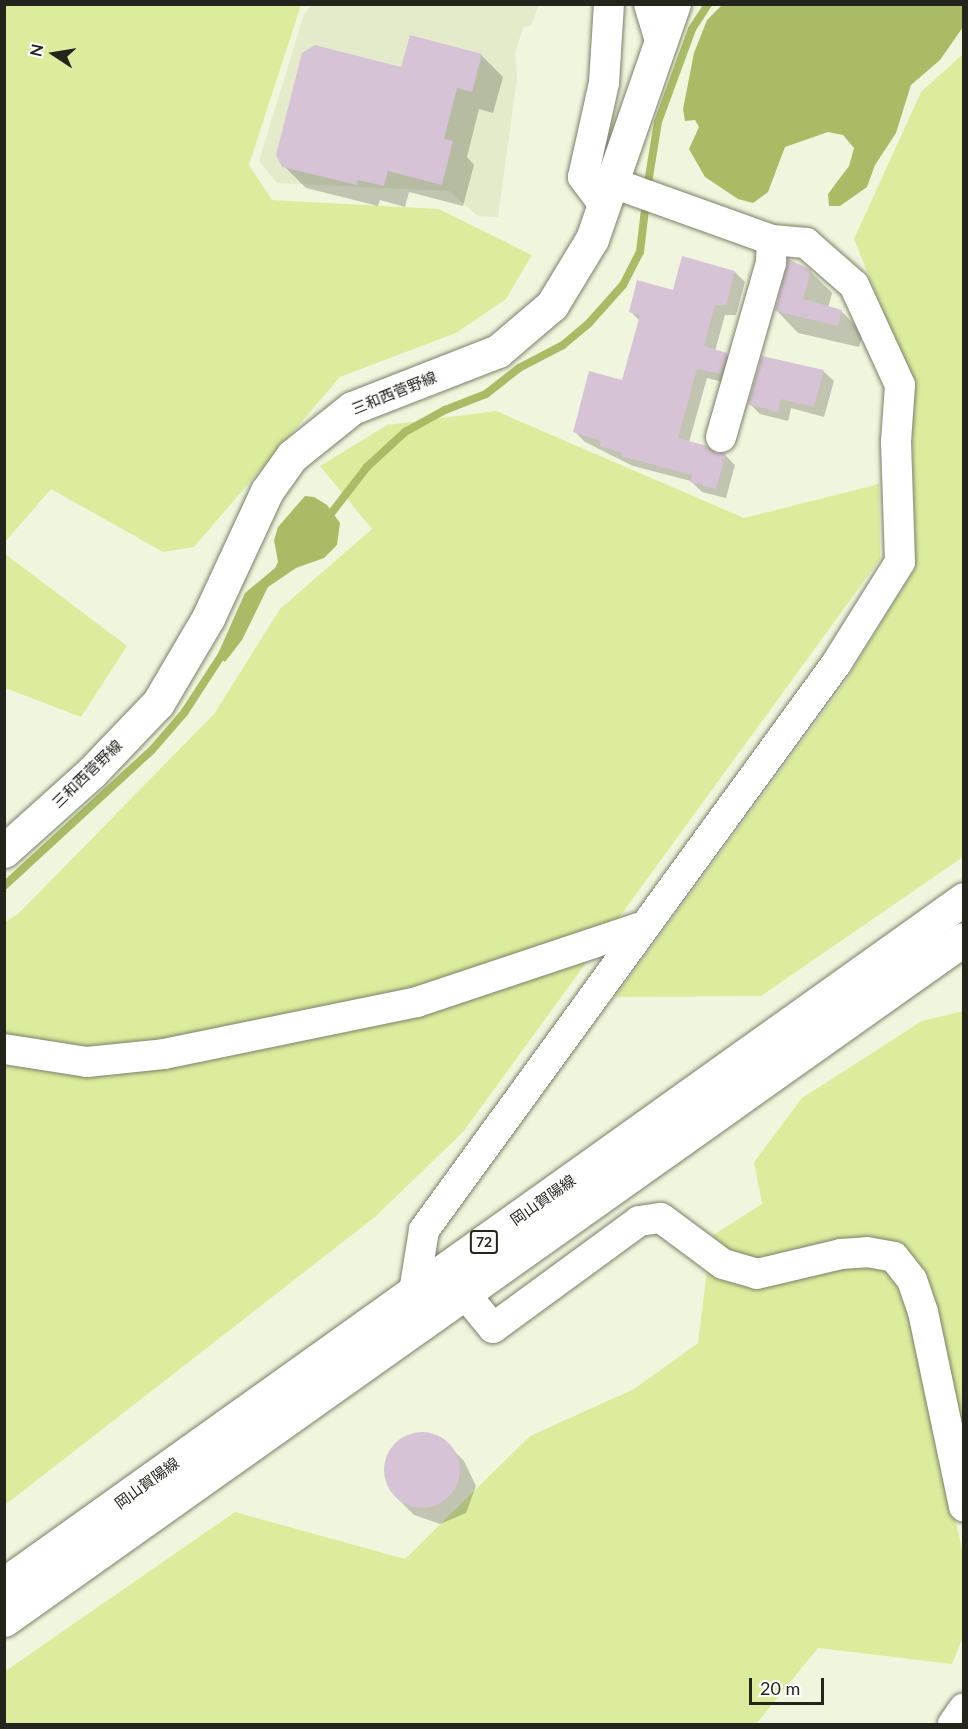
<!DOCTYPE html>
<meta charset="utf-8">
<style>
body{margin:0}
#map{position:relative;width:968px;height:1729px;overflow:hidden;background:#f0f6dd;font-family:Lato,"Noto Sans JP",sans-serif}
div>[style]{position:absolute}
.built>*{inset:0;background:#e3ebca}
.green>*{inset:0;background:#dbed9d}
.water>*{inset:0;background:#a9bb65}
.shadow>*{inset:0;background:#0003}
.stream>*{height:8px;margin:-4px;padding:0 4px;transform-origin:4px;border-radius:4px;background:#a9bb65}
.building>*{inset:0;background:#d7c3d6}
.round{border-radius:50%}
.roads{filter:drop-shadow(0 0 2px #7a8069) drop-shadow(0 0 2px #7a8069)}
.minor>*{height:30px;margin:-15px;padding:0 15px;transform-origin:15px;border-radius:15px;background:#fff}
.secondary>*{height:33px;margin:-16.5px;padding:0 16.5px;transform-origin:16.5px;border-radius:16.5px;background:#fff}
.primary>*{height:33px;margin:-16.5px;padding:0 16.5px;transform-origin:16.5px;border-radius:16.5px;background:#fff}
span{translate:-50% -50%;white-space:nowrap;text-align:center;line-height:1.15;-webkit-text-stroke:5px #fff;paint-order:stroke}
.shield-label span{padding:2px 4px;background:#fff;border:2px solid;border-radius:4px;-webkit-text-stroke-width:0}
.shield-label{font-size:14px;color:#23251c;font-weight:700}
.street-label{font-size:15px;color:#23251c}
.frame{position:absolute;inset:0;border:6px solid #23251c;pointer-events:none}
.north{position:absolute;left:24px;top:24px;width:60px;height:60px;-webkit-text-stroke:4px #fff;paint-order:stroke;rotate:282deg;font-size:16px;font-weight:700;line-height:24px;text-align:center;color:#23251c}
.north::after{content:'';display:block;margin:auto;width:21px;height:27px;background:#23251c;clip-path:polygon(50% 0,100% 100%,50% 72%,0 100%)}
.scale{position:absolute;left:749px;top:1678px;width:75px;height:27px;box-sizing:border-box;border:3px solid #23251c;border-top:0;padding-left:8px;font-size:18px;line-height:21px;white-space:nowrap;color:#23251c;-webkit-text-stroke:4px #fff;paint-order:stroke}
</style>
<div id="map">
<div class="built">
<div style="clip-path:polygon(312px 5px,539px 5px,531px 25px,523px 28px,515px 53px,517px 78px,498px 217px,478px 216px,449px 191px,277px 183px,259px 161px,304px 14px)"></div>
</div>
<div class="green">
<div style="clip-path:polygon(5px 5px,301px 5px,249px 165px,272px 200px,439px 209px,532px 255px,506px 299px,456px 333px,340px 377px,194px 547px,163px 552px,51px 489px,5px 542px)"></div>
<div style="clip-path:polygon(963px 54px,963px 857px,761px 996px,615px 997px,844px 684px,915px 568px,911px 380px,854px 239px,921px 92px)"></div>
<div style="clip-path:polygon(496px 411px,744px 518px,879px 484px,880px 559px,463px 1132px,375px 1217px,5px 1505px,5px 922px,18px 914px,214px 714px,280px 609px,372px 529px,320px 466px,387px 425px)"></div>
<div style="clip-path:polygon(4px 553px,127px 646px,81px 717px,5px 688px)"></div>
<div style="clip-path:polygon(963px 1011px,963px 1465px,922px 1282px,869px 1242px,849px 1238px,757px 1262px,730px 1257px,707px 1239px,762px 1204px,754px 1162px,802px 1098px,922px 1021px)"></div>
<div style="clip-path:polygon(852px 1263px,882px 1267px,906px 1290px,963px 1554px,963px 1637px,952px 1664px,818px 1648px,756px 1724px,5px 1724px,4px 1672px,235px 1512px,405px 1559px,530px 1436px,634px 1389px,698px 1343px,707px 1270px)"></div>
</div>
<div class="water">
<div style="clip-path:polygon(722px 5px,963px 5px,963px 27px,940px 60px,911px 85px,896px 133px,875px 165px,867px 187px,840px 206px,829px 206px,828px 194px,849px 166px,854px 148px,843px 135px,828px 132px,785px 147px,768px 192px,753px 203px,738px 199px,705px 177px,689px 149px,699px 127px,695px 120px,685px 121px,683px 109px,694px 53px,707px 20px)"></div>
<div style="clip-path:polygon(305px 496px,314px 497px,327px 505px,340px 523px,337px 545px,324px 558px,296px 568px,268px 587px,242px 640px,225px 662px,217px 656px,245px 593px,275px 568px,278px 562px,274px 540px,278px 527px)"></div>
</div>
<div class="shadow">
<div style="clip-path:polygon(481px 55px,503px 77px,493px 113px,479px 109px,467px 157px,474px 165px,463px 206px,409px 192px,405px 207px,380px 200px,378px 206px,306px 188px,284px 166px,402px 69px)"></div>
<div style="clip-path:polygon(810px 271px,832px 293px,828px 308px,841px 311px,863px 333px,859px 347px,798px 333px,777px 311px)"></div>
<div style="clip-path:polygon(735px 272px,745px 282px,736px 315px,725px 315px,715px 351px,726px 354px,737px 364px,731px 384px,707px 378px,689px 442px,715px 455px,725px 455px,735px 465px,726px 498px,702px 492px,691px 481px,633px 466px,585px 442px,575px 432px,623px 381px,640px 321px,630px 311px,674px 291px)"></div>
<div style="clip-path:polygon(823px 371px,834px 381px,824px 417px,791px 408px,788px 421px,760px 414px,750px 404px)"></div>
<div style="clip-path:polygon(420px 1434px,447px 1444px,464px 1461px,476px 1486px,466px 1513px,440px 1524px,414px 1515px,397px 1498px,385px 1472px,395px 1445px)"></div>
</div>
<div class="stream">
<div style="left:647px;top:189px;width:68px;rotate:-80.7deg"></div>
<div style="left:658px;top:122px;width:99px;rotate:-69.9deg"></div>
<div style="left:692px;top:29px;width:30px;rotate:-57deg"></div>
<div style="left:326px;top:520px;width:67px;rotate:-52.3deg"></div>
<div style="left:367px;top:467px;width:52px;rotate:-42.6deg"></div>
<div style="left:405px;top:432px;width:46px;rotate:-28.8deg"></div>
<div style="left:445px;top:410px;width:44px;rotate:-21.3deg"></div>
<div style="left:486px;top:394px;width:42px;rotate:-38.2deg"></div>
<div style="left:519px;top:368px;width:50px;rotate:-27.6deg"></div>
<div style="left:563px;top:345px;width:34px;rotate:-40deg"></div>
<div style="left:589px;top:323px;width:51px;rotate:-48.2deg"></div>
<div style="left:623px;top:285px;width:37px;rotate:-63deg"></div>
<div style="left:640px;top:252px;width:51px;rotate:-83.3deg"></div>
<div style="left:4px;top:886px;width:201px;rotate:-42.6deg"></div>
<div style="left:152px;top:750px;width:49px;rotate:-49.1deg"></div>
<div style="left:184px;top:713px;width:75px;rotate:-56.9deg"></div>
</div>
<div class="building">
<div style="clip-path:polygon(410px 35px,482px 54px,472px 92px,457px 88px,444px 139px,453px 141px,442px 185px,388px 171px,384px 186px,358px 180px,357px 185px,282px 167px,276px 155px,302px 53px,315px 45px,401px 67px)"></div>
<div style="clip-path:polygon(682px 256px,735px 271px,726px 305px,715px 305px,704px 346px,727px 353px,721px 374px,697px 369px,678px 438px,707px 446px,716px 453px,726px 453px,716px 489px,690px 482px,692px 475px,621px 456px,622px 453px,600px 446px,601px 441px,573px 432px,589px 371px,622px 380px,640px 315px,629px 312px,637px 280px,673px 290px)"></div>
<div style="clip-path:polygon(788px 259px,811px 270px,803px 299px,842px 310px,838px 326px,775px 311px)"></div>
<div style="clip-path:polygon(762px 356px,824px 370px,814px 407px,781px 399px,778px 412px,748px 404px)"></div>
<div class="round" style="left:384px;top:1432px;width:76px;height:76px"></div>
</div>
<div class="roads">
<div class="minor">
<div style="left:649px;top:4px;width:42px;rotate:73.3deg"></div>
<div style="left:604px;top:205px;width:35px;rotate:-127deg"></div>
<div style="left:583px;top:177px;width:96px;rotate:-77.4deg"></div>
<div style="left:604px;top:83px;width:79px;rotate:-86.4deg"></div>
<div style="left:721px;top:437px;width:181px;rotate:-74deg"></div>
<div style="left:771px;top:263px;width:23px;rotate:-88deg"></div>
<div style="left:4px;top:1049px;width:84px;rotate:8.9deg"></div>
<div style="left:87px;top:1062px;width:77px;rotate:-5.9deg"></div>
<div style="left:164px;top:1054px;width:258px;rotate:-11.6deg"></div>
<div style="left:417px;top:1002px;width:239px;rotate:-18.5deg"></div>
<div style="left:414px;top:1292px;width:63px;rotate:-80.8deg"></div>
<div style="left:424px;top:1230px;width:700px;rotate:-53.95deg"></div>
<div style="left:836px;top:664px;width:120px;rotate:-57.9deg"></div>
<div style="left:900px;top:562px;width:120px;rotate:-91.9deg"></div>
<div style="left:896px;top:442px;width:57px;rotate:-86deg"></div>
<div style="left:900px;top:385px;width:110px;rotate:-114.7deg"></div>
<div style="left:854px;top:285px;width:64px;rotate:-138.8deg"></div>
<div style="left:806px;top:243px;width:34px;rotate:-175deg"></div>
<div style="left:772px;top:240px;width:169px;rotate:-160.3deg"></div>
<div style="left:465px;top:1294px;width:44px;rotate:50.5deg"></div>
<div style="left:493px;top:1328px;width:181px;rotate:-36.2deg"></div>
<div style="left:639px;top:1221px;width:22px;rotate:-8deg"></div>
<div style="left:661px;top:1218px;width:77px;rotate:36.6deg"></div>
<div style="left:723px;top:1264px;width:35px;rotate:16deg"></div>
<div style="left:757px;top:1274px;width:86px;rotate:-13.4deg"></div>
<div style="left:841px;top:1254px;width:26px;rotate:-4deg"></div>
<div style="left:867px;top:1252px;width:27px;rotate:10deg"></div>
<div style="left:894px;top:1257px;width:29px;rotate:52deg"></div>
<div style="left:912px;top:1280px;width:34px;rotate:71deg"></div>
<div style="left:923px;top:1312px;width:199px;rotate:78.1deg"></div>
<div style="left:953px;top:1724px;width:19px;rotate:-55deg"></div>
</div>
<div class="secondary">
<div style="left:4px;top:851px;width:117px;rotate:-41.9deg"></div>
<div style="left:91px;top:773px;width:97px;rotate:-46.3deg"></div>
<div style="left:158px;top:703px;width:99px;rotate:-59.5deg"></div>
<div style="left:208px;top:618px;width:140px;rotate:-65.1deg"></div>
<div style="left:267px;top:491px;width:43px;rotate:-54.5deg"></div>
<div style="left:292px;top:456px;width:77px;rotate:-38.7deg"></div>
<div style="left:352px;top:408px;width:157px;rotate:-21.3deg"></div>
<div style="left:498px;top:351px;width:71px;rotate:-40.4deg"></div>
<div style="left:552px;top:305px;width:77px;rotate:-58.8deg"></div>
<div style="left:592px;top:239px;width:249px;rotate:-70.8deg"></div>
</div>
<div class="primary">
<div style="left:4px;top:1584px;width:1179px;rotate:-35.51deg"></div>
<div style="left:4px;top:1620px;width:1177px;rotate:-35.35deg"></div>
</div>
</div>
<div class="shield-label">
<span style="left:484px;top:1242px">72</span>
</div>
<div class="street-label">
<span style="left:394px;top:393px;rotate:-22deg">三和西菅野線</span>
<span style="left:87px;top:774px;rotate:-44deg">三和西菅野線</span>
<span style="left:543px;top:1200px;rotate:-35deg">岡山賀陽線</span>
<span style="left:147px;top:1483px;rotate:-36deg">岡山賀陽線</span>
</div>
<div class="frame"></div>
<div class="north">N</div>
<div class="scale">20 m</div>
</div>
